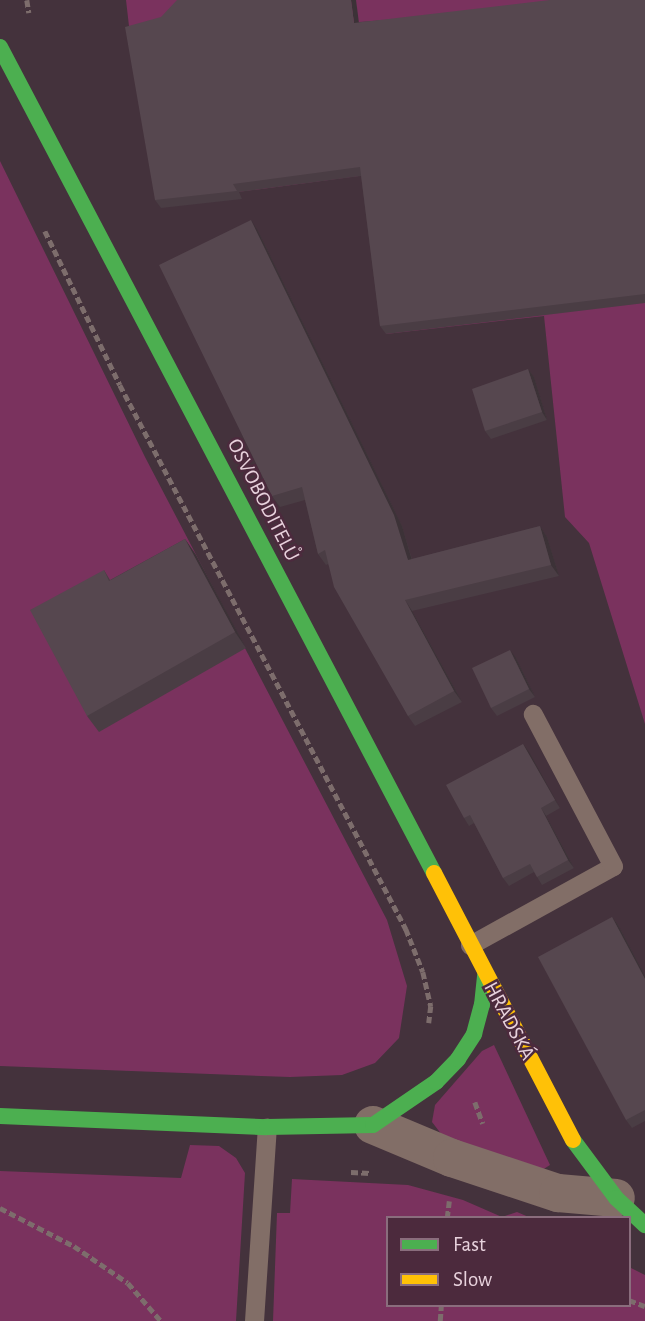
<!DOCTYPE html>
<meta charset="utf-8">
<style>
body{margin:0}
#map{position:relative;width:645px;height:1321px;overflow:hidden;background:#44323c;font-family:"Alegreya Sans",sans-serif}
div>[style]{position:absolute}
.green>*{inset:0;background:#7a325e}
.path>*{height:4.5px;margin-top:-2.25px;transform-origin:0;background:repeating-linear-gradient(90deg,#7d6d6c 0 7px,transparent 0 10.5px)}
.lane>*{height:19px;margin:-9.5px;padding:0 9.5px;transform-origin:9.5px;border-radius:9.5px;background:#826e67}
.street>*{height:38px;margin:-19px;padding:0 19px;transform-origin:19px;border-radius:19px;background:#826e67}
.fast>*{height:16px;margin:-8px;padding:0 8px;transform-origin:8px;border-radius:8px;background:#4caf50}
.slow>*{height:16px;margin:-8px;padding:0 8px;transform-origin:8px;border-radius:8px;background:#ffc107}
.wall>*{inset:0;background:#4a3d44}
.shaded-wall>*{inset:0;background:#3c3237}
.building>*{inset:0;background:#56474f}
span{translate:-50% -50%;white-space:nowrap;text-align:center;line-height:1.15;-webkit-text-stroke:5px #4c2a3d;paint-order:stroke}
.street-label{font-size:21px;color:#e8d2dd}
.legend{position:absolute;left:386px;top:1216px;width:245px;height:91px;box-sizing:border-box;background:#4c2a3d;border:2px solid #8a6d7d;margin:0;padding:9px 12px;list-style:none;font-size:21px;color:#e8d2dd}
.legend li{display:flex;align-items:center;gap:14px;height:35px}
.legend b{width:35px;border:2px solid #8a6d7d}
</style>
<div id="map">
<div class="green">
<div style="clip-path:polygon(126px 0,645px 0,645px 724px,589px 543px,565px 517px,544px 316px,386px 334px,366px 175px,193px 198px,130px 35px)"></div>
<div style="clip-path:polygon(0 161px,145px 457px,387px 920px,407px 986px,399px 1038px,375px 1063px,342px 1075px,290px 1077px,0 1066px)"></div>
<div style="clip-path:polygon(494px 1045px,550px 1165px,539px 1172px,442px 1135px,432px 1122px,435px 1105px,482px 1051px)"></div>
<div style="clip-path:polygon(190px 1145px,219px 1146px,236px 1158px,245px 1173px,236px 1321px,0 1321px,0 1171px,181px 1178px)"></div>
<div style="clip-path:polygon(292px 1179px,408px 1185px,463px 1200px,502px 1217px,517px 1212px,531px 1218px,388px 1218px,388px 1305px,629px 1305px,629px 1267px,645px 1275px,645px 1321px,273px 1321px,277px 1213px,290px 1213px)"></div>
</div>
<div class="path">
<div style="left:27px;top:0;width:13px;rotate:81deg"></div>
<div style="left:45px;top:231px;width:171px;rotate:64deg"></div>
<div style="left:120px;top:385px;width:615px;rotate:62.27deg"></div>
<div style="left:406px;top:929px;width:46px;rotate:68.4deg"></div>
<div style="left:423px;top:972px;width:35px;rotate:77deg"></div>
<div style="left:431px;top:1006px;width:17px;rotate:97deg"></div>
<div style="left:475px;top:1102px;width:23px;rotate:70deg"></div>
<div style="left:351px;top:1172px;width:19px;rotate:3deg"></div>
<div style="left:0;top:1208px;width:83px;rotate:27.2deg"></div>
<div style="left:74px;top:1246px;width:65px;rotate:34.4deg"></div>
<div style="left:128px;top:1283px;width:50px;rotate:49deg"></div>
<div style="left:447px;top:1218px;width:17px;rotate:-83deg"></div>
<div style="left:629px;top:1300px;width:17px;rotate:21deg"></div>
<div style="left:440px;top:1321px;width:16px;rotate:-86deg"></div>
</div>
<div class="lane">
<div style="left:470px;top:945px;width:163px;rotate:-28.9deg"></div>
<div style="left:613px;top:866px;width:172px;rotate:-117.8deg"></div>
<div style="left:254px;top:1321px;width:194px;rotate:-86.2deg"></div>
</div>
<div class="street">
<div style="left:373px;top:1125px;width:86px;rotate:22.7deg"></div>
<div style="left:452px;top:1158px;width:112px;rotate:18.3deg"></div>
<div style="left:558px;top:1193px;width:58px;rotate:4.9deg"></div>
</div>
<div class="fast">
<div style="left:0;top:47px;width:933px;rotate:62.28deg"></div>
<div style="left:0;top:1116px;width:267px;rotate:2.4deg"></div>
<div style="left:267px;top:1127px;width:106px;rotate:-1.1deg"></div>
<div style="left:373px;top:1125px;width:76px;rotate:-34.3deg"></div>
<div style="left:436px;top:1082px;width:32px;rotate:-46deg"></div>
<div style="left:458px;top:1059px;width:30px;rotate:-57deg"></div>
<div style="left:474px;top:1034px;width:30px;rotate:-75deg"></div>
<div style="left:482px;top:1005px;width:31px;rotate:-84deg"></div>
<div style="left:573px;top:1140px;width:72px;rotate:53.4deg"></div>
<div style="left:616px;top:1198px;width:40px;rotate:43deg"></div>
</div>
<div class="slow">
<div style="left:434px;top:873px;width:301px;rotate:62.5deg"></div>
</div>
<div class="wall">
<div style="clip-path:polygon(645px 0,645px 303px,386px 334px,380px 326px,361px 176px,239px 192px,242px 199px,161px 208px,155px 200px,359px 22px)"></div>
<div style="clip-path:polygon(258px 231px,402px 526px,412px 559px,540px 526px,547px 537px,559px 576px,412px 611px,462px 702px,415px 726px,408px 716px,328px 564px,326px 565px,318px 554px,305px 500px,280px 507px,272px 496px)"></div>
<div style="clip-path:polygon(528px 369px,534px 377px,547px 420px,491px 439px,485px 431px)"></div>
<div style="clip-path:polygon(185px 539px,196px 555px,246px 648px,99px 732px,87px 716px,104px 570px,110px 580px)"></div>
<div style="clip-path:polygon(516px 658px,535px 697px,497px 716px,491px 708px)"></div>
<div style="clip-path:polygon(523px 744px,560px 808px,546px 816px,574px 868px,542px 885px,534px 872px,509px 886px,503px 878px,474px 823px,469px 826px,464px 818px)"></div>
<div style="clip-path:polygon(612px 917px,618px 925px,645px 976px,645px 1121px,632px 1128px,626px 1120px)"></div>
</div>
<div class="shaded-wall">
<div style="clip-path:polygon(351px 0,356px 0,360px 31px,354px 23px)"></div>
<div style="clip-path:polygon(251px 220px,258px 231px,402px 526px,415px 571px,408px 560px)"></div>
<div style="clip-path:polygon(528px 369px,534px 377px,547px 420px,542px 412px)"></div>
<div style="clip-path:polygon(540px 526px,547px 537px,559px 576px,551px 565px)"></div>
<div style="clip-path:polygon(185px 539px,196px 555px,246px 648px,235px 632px)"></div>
<div style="clip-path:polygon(405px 600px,412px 611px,462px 702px,454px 691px)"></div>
<div style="clip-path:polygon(510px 650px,516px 658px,535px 697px,529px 689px)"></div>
<div style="clip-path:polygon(523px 744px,529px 752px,560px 808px,555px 800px)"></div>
<div style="clip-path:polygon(541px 808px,546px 816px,574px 868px,568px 860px)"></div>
<div style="clip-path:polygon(612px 917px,618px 925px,645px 976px,645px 979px)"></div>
</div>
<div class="building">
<div style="clip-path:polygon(177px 0,351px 0,354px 23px,550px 0,645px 0,645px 294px,380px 326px,360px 167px,233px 184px,237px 191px,155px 200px,125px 27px,161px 17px)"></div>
<div style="clip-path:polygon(251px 220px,394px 515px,408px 560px,540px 526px,551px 565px,405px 600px,454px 691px,408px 716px,334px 587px,325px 550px,318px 554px,302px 487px,272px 496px,159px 265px)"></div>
<div style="clip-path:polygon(528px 369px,542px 412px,485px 431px,472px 389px)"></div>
<div style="clip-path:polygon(185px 539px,235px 632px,87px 716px,30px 610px,104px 570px,109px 581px)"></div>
<div style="clip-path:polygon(510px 650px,529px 689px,491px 708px,472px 668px)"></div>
<div style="clip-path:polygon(523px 744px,555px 800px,541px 808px,568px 860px,537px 877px,530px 864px,503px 878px,470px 815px,464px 818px,446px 785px)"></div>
<div style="clip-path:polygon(612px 917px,645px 979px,645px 1110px,626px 1120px,538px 957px)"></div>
</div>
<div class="street-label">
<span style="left:263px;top:500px;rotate:63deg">OSVOBODITELŮ</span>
<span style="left:509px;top:1021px;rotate:62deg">HRADSKÁ</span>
</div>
<ul class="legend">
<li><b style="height:9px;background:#4caf50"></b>Fast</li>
<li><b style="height:9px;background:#ffc107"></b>Slow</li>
</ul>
</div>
